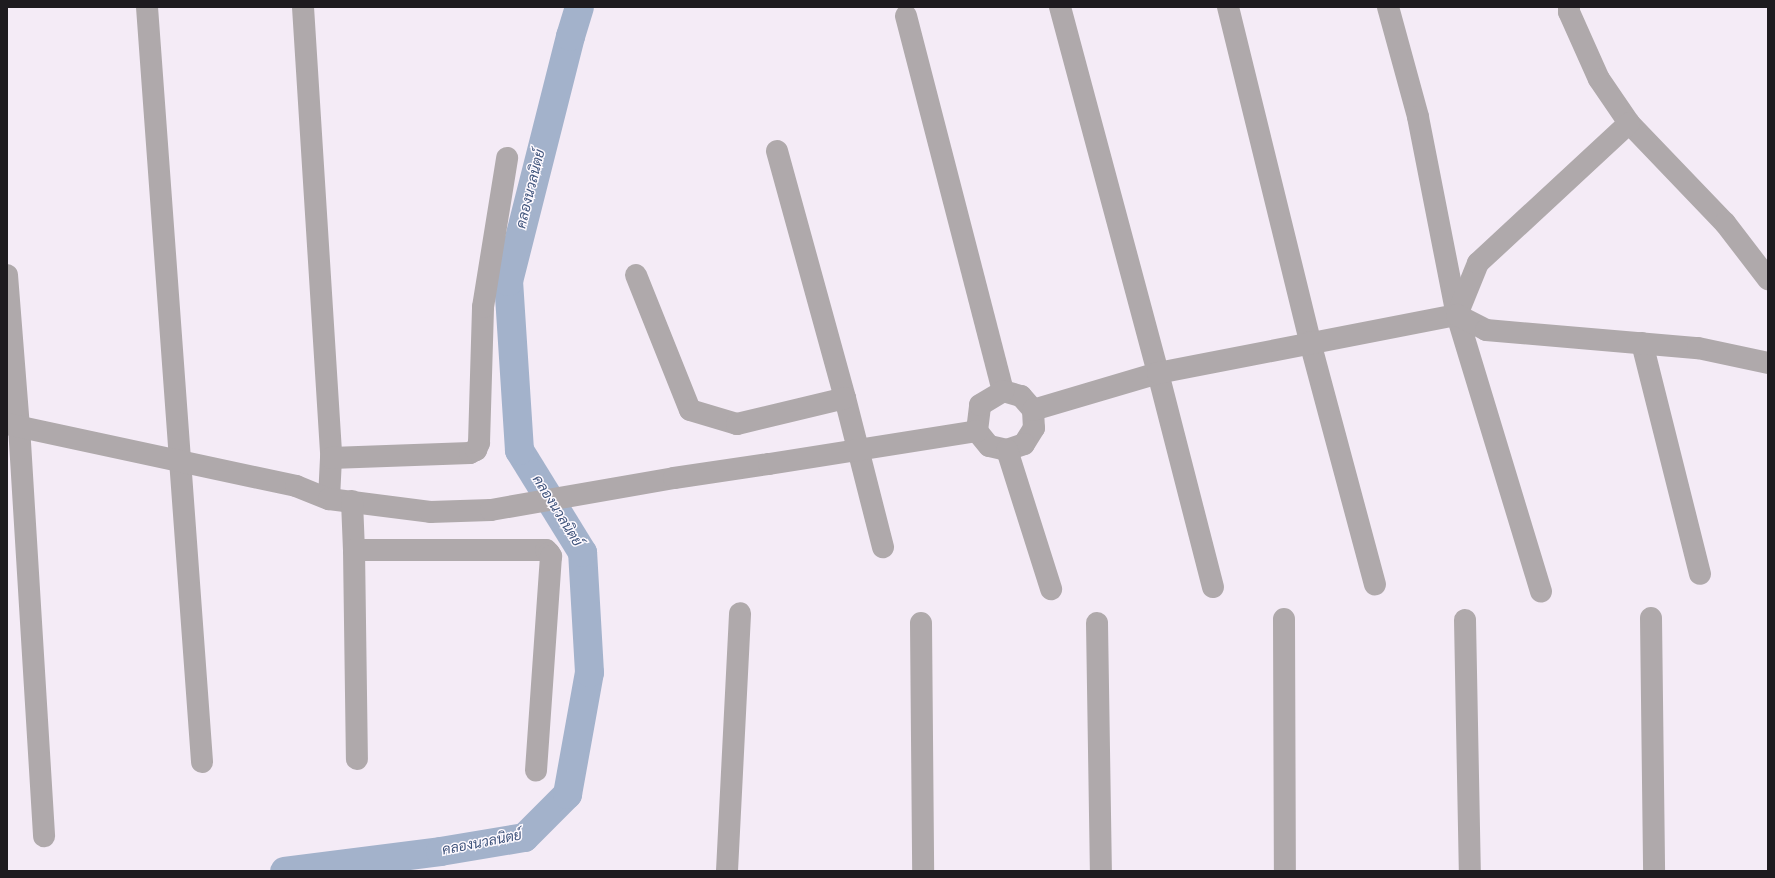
<!DOCTYPE html>
<meta charset="utf-8">
<style>
body{margin:0}
#map{position:relative;width:1775px;height:878px;overflow:hidden;background:#f4ebf6;font-family:Karla,Sarabun,sans-serif}
div>[style]{position:absolute}
.canal>*{height:29px;margin:-14.5px;padding:0 14.5px;transform-origin:14.5px;border-radius:14.5px;background:#a3b2cb}
.street>*{height:22px;margin:-11px;padding:0 11px;transform-origin:11px;border-radius:11px;background:#afa9ab}
span{translate:-50% -50%;white-space:nowrap;text-align:center;line-height:1.15;-webkit-text-stroke:3px #fefaff;paint-order:stroke}
.water-label{font-size:14px;color:#3e537b;font-style:italic}
.frame{position:absolute;inset:0;border:8px solid #1e1b1f;pointer-events:none}
</style>
<div id="map">
<div class="canal">
<div style="left:284px;top:871px;width:157px;rotate:-7.3deg"></div>
<div style="left:440px;top:851px;width:85px;rotate:-9.5deg"></div>
<div style="left:524px;top:837px;width:61px;rotate:-45deg"></div>
<div style="left:567px;top:794px;width:124px;rotate:-79.8deg"></div>
<div style="left:589px;top:672px;width:120px;rotate:-93.3deg"></div>
<div style="left:582px;top:552px;width:120px;rotate:-121.7deg"></div>
<div style="left:519px;top:450px;width:169px;rotate:-93.7deg"></div>
<div style="left:508px;top:281px;width:253px;rotate:-75.8deg"></div>
<div style="left:570px;top:36px;width:30px;rotate:-73deg"></div>
</div>
<div class="street">
<div style="left:147px;top:7px;width:757px;rotate:85.83deg"></div>
<div style="left:303px;top:7px;width:452px;rotate:86.4deg"></div>
<div style="left:331px;top:458px;width:41px;rotate:92.8deg"></div>
<div style="left:1060px;top:7px;width:379px;rotate:75deg"></div>
<div style="left:1158px;top:373px;width:221px;rotate:75.6deg"></div>
<div style="left:1228px;top:7px;width:345px;rotate:76.2deg"></div>
<div style="left:1310px;top:342px;width:251px;rotate:75deg"></div>
<div style="left:1388px;top:7px;width:114px;rotate:74.7deg"></div>
<div style="left:1418px;top:117px;width:202px;rotate:78.9deg"></div>
<div style="left:1457px;top:315px;width:289px;rotate:73.1deg"></div>
<div style="left:1569px;top:7px;width:5px;rotate:90deg"></div>
<div style="left:1569px;top:12px;width:73px;rotate:65.9deg"></div>
<div style="left:1599px;top:79px;width:53px;rotate:55.7deg"></div>
<div style="left:1629px;top:123px;width:139px;rotate:46.2deg"></div>
<div style="left:1725px;top:223px;width:71px;rotate:52.5deg"></div>
<div style="left:906px;top:16px;width:387px;rotate:75.5deg"></div>
<div style="left:777px;top:151px;width:256px;rotate:74.6deg"></div>
<div style="left:845px;top:398px;width:154px;rotate:75.7deg"></div>
<div style="left:7px;top:275px;width:151px;rotate:85.5deg"></div>
<div style="left:19px;top:426px;width:411px;rotate:86.5deg"></div>
<div style="left:636px;top:275px;width:145px;rotate:68.2deg"></div>
<div style="left:690px;top:410px;width:49px;rotate:16.6deg"></div>
<div style="left:737px;top:424px;width:111px;rotate:-13.5deg"></div>
<div style="left:1457px;top:315px;width:56px;rotate:-68deg"></div>
<div style="left:1478px;top:263px;width:206px;rotate:-42.8deg"></div>
<div style="left:1642px;top:343px;width:238px;rotate:75.9deg"></div>
<div style="left:1003px;top:391px;width:19px;rotate:16deg"></div>
<div style="left:1021px;top:396px;width:18px;rotate:49deg"></div>
<div style="left:1033px;top:410px;width:18px;rotate:87deg"></div>
<div style="left:1034px;top:428px;width:19px;rotate:122deg"></div>
<div style="left:1024px;top:444px;width:18px;rotate:161deg"></div>
<div style="left:1007px;top:450px;width:18px;rotate:-167deg"></div>
<div style="left:989px;top:446px;width:19px;rotate:-129deg"></div>
<div style="left:977px;top:431px;width:26px;rotate:-83deg"></div>
<div style="left:980px;top:405px;width:27px;rotate:-31deg"></div>
<div style="left:1033px;top:410px;width:130px;rotate:-16.5deg"></div>
<div style="left:1158px;top:373px;width:305px;rotate:-11deg"></div>
<div style="left:1457px;top:315px;width:33px;rotate:27deg"></div>
<div style="left:1486px;top:330px;width:213px;rotate:4.9deg"></div>
<div style="left:1698px;top:348px;width:72px;rotate:12.1deg"></div>
<div style="left:7px;top:424px;width:296px;rotate:12.1deg"></div>
<div style="left:296px;top:486px;width:35px;rotate:22deg"></div>
<div style="left:329px;top:499px;width:102px;rotate:7.3deg"></div>
<div style="left:430px;top:512px;width:61px;rotate:-1.9deg"></div>
<div style="left:491px;top:510px;width:186px;rotate:-9.9deg"></div>
<div style="left:674px;top:478px;width:96px;rotate:-8.4deg"></div>
<div style="left:769px;top:464px;width:211px;rotate:-9deg"></div>
<div style="left:1007px;top:450px;width:146px;rotate:72.4deg"></div>
<div style="left:331px;top:458px;width:139px;rotate:-2.1deg"></div>
<div style="left:470px;top:453px;width:7px;rotate:-27deg"></div>
<div style="left:476px;top:450px;width:8px;rotate:-67deg"></div>
<div style="left:479px;top:443px;width:136px;rotate:-88.3deg"></div>
<div style="left:483px;top:307px;width:151px;rotate:-80.8deg"></div>
<div style="left:352px;top:501px;width:49px;rotate:87.7deg"></div>
<div style="left:354px;top:550px;width:209px;rotate:89.2deg"></div>
<div style="left:354px;top:550px;width:192px"></div>
<div style="left:546px;top:550px;width:4px;rotate:45deg"></div>
<div style="left:549px;top:553px;width:4px;rotate:56deg"></div>
<div style="left:551px;top:556px;width:215px;rotate:94deg"></div>
<div style="left:1651px;top:618px;width:253px;rotate:89.3deg"></div>
<div style="left:1284px;top:619px;width:252px;rotate:89.8deg"></div>
<div style="left:1465px;top:620px;width:251px;rotate:88.9deg"></div>
<div style="left:921px;top:623px;width:248px;rotate:89.5deg"></div>
<div style="left:1097px;top:623px;width:248px;rotate:89.1deg"></div>
<div style="left:727px;top:871px;width:258px;rotate:-87.1deg"></div>
</div>
<div class="water-label">
<span style="left:531px;top:189px;rotate:-76deg">คลองนวลนิตย์</span>
<span style="left:557px;top:511px;rotate:58deg">คลองนวลนิตย์</span>
<span style="left:482px;top:843px;rotate:-11deg">คลองนวลนิตย์</span>
</div>
<div class="frame"></div>
</div>
